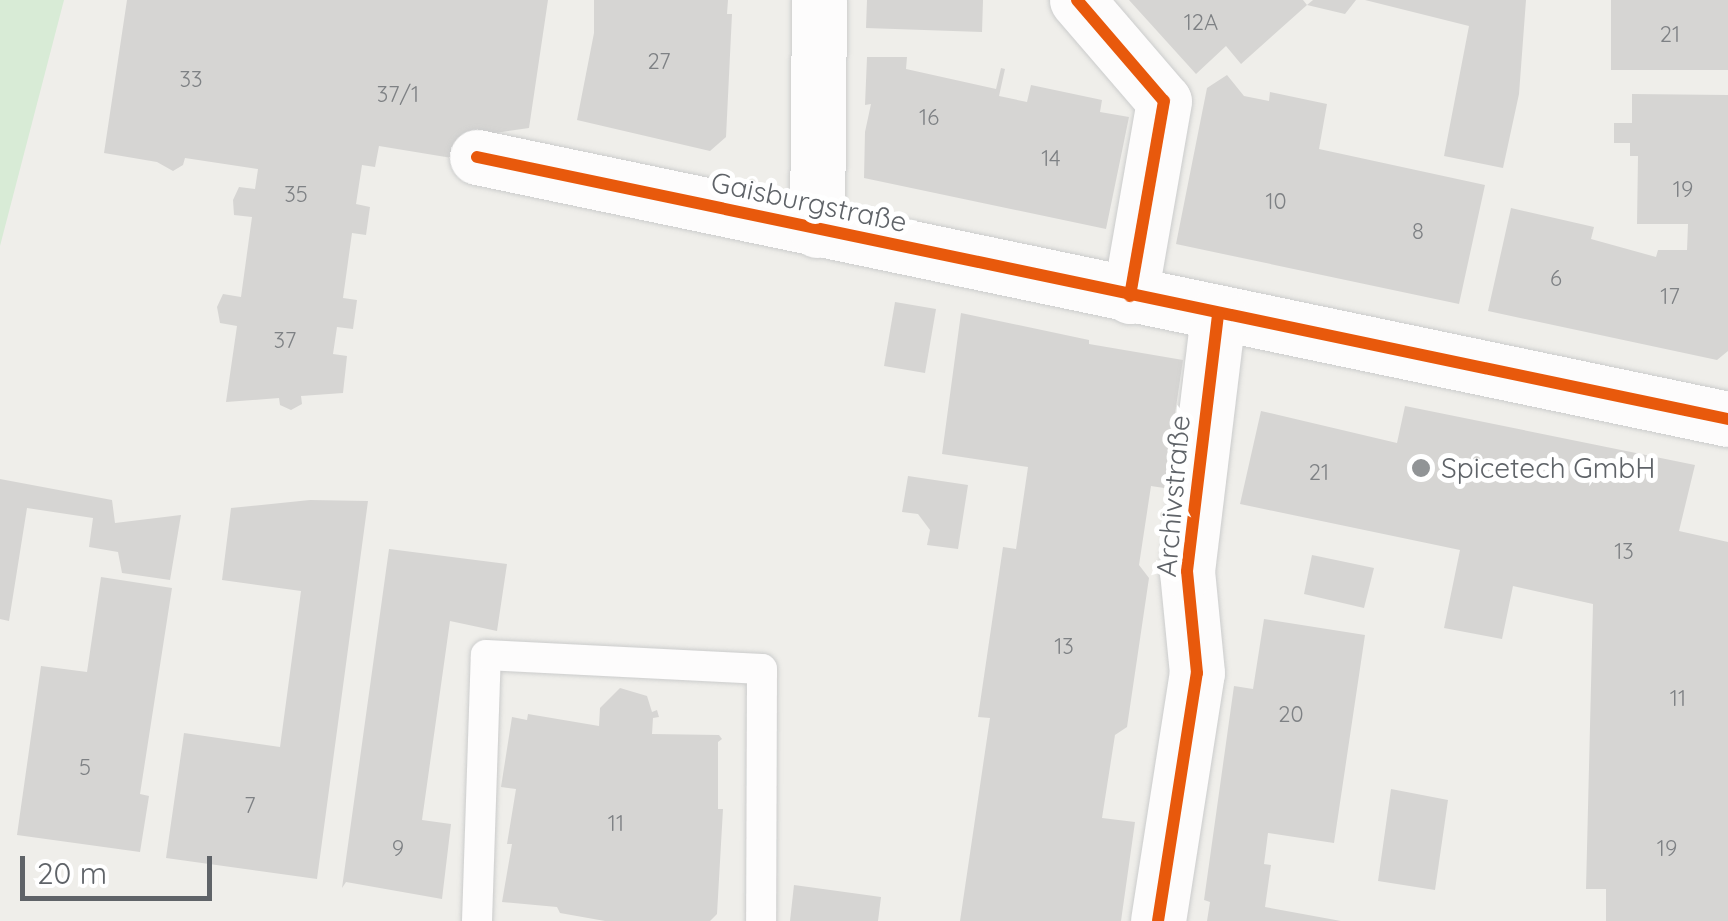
<!DOCTYPE html>
<meta charset="utf-8">
<style>
body{margin:0}
#map{position:relative;width:1728px;height:921px;overflow:hidden;background:#efeeea;font-family:Quicksand,sans-serif}
div>[style]{position:absolute}
.green>*{inset:0;background:#d8ebd6}
.building>*{inset:0;background:#d6d5d3}
.roads{filter:drop-shadow(0 0 2px #cbcccc) drop-shadow(0 0 2px #cbcccc)}
.lane>*{height:30px;margin:-15px;padding:0 15px;transform-origin:15px;border-radius:15px;background:#fdfcfc}
.street>*{height:55px;margin:-27.5px;padding:0 27.5px;transform-origin:27.5px;border-radius:27.5px;background:#fdfcfc}
.cycleway>*{height:12px;margin:-6px;padding:0 6px;transform-origin:6px;border-radius:6px;background:#e8590c}
.dots>*{width:28px;height:28px;translate:-50% -50%;box-sizing:border-box;border:5px solid #fff;border-radius:50%}
span{translate:-50% -50%;white-space:nowrap;text-align:center;line-height:1.15;-webkit-text-stroke:10px #fff;paint-order:stroke}
.number-label{font-size:22px;color:#7e8184}
.number-label span{-webkit-text-stroke-width:0}
.street-label{font-size:28px;color:#5f6368}
.poi-label{font-size:28px;color:#5f6368}
.left{translate:0 -50%;text-align:left}
.scale{position:absolute;left:20px;top:856px;width:192px;height:45px;box-sizing:border-box;border:5px solid #5f6368;border-top:0;padding-left:12px;font-size:30px;line-height:35px;white-space:nowrap;color:#5f6368;-webkit-text-stroke:8px #fff;paint-order:stroke}
</style>
<div id="map">
<div class="green">
<div style="clip-path:polygon(0 0,64px 0,0 246px)"></div>
</div>
<div class="building">
<div style="clip-path:polygon(127px 0,548px 0,529px 128px,468px 137px,464px 160px,379px 146px,375px 167px,362px 165px,356px 204px,370px 207px,366px 235px,352px 233px,343px 298px,357px 300px,353px 329px,337px 327px,333px 354px,347px 356px,343px 393px,301px 396px,302px 404px,291px 410px,280px 405px,279px 398px,226px 402px,237px 326px,220px 323px,217px 307px,223px 294px,241px 297px,252px 217px,234px 215px,233px 200px,239px 187px,255px 189px,258px 169px,185px 158px,183px 165px,173px 171px,157px 162px,104px 153px)"></div>
<div style="clip-path:polygon(594px 0,728px 0,727px 14px,732px 14px,726px 137px,710px 151px,577px 120px,594px 33px)"></div>
<div style="clip-path:polygon(867px 0,983px 0,982px 32px,866px 28px)"></div>
<div style="clip-path:polygon(1129px 0,1303px 0,1307px 5px,1313px 0,1356px 0,1345px 14px,1307px 5px,1241px 64px,1226px 46px,1196px 74px)"></div>
<div style="clip-path:polygon(1365px 0,1526px 0,1519px 94px,1503px 168px,1444px 156px,1469px 26px)"></div>
<div style="clip-path:polygon(1611px 0,1728px 0,1728px 70px,1611px 70px)"></div>
<div style="clip-path:polygon(867px 57px,907px 57px,906px 69px,996px 89px,1001px 68px,1005px 69px,999px 96px,1027px 102px,1031px 85px,1102px 100px,1100px 112px,1129px 117px,1106px 229px,864px 178px,865px 132px,871px 104px,865px 105px)"></div>
<div style="clip-path:polygon(1227px 75px,1244px 96px,1269px 101px,1270px 92px,1327px 104px,1319px 149px,1485px 185px,1459px 304px,1176px 244px,1207px 88px)"></div>
<div style="clip-path:polygon(1632px 94px,1728px 95px,1728px 351px,1717px 360px,1488px 311px,1511px 208px,1594px 227px,1591px 239px,1656px 257px,1658px 250px,1687px 250px,1688px 224px,1637px 224px,1638px 156px,1630px 156px,1630px 143px,1614px 143px,1614px 123px,1632px 123px)"></div>
<div style="clip-path:polygon(895px 302px,936px 309px,925px 373px,884px 366px)"></div>
<div style="clip-path:polygon(961px 313px,1089px 340px,1089px 344px,1183px 360px,1164px 488px,1151px 486px,1139px 565px,1149px 578px,1127px 727px,1115px 735px,1102px 818px,1135px 822px,1121px 921px,960px 921px,990px 718px,978px 717px,1003px 547px,1016px 549px,1028px 467px,942px 454px)"></div>
<div style="clip-path:polygon(1405px 406px,1695px 465px,1679px 531px,1728px 542px,1728px 921px,1606px 921px,1606px 889px,1586px 889px,1593px 604px,1513px 586px,1502px 639px,1444px 628px,1460px 550px,1240px 504px,1261px 411px,1397px 443px)"></div>
<div style="clip-path:polygon(908px 476px,968px 485px,958px 549px,927px 545px,930px 530px,918px 514px,902px 512px)"></div>
<div style="clip-path:polygon(0 479px,112px 500px,115px 523px,181px 515px,170px 580px,122px 573px,118px 552px,89px 547px,93px 518px,27px 508px,9px 621px,0 619px)"></div>
<div style="clip-path:polygon(310px 500px,368px 501px,317px 879px,166px 858px,184px 733px,280px 747px,301px 591px,222px 580px,231px 508px)"></div>
<div style="clip-path:polygon(389px 549px,507px 564px,497px 631px,450px 621px,422px 820px,451px 824px,442px 899px,346px 882px,342px 888px)"></div>
<div style="clip-path:polygon(1312px 555px,1374px 568px,1364px 608px,1304px 594px)"></div>
<div style="clip-path:polygon(101px 577px,172px 588px,140px 794px,149px 796px,140px 852px,17px 835px,41px 666px,87px 672px)"></div>
<div style="clip-path:polygon(1264px 619px,1365px 635px,1334px 843px,1268px 833px,1264px 864px,1271px 865px,1265px 907px,1341px 921px,1207px 921px,1210px 902px,1204px 900px,1234px 686px,1253px 689px)"></div>
<div style="clip-path:polygon(620px 688px,647px 696px,652px 712px,657px 710px,659px 717px,653px 718px,652px 734px,719px 735px,722px 739px,718px 742px,718px 809px,723px 809px,717px 914px,710px 921px,605px 921px,560px 913px,557px 907px,502px 902px,512px 844px,507px 844px,516px 789px,501px 787px,512px 717px,527px 720px,528px 714px,599px 726px,600px 708px)"></div>
<div style="clip-path:polygon(1391px 789px,1448px 800px,1435px 890px,1378px 881px)"></div>
<div style="clip-path:polygon(794px 885px,881px 897px,878px 921px,790px 921px)"></div>
</div>
<div class="roads">
<div class="lane">
<div style="left:477px;top:921px;width:266px;rotate:-88.1deg"></div>
<div style="left:486px;top:655px;width:276px;rotate:2.9deg"></div>
<div style="left:762px;top:669px;width:252px;rotate:90.2deg"></div>
</div>
<div class="street">
<div style="left:1077px;top:0;width:133px;rotate:49.3deg"></div>
<div style="left:1164px;top:101px;width:198px;rotate:99.9deg"></div>
<div style="left:477px;top:157px;width:1278px;rotate:11.83deg"></div>
<div style="left:817px;top:230px;width:230px;rotate:-89.5deg"></div>
<div style="left:1158px;top:921px;width:251px;rotate:-81.1deg"></div>
<div style="left:1197px;top:673px;width:102px;rotate:-95.6deg"></div>
<div style="left:1187px;top:571px;width:260px;rotate:-83.1deg"></div>
</div>
</div>
<div class="cycleway">
<div style="left:1077px;top:0;width:133px;rotate:49.3deg"></div>
<div style="left:1164px;top:101px;width:198px;rotate:99.9deg"></div>
<div style="left:477px;top:157px;width:1278px;rotate:11.83deg"></div>
<div style="left:1158px;top:921px;width:251px;rotate:-81.1deg"></div>
<div style="left:1197px;top:673px;width:102px;rotate:-95.6deg"></div>
<div style="left:1187px;top:571px;width:260px;rotate:-83.1deg"></div>
</div>
<div class="dots">
<div style="left:1421px;top:468px;background:#919496"></div>
</div>
<div class="number-label">
<span style="left:1201px;top:23px">12A</span>
<span style="left:1670px;top:35px">21</span>
<span style="left:659px;top:62px">27</span>
<span style="left:191px;top:80px">33</span>
<span style="left:398px;top:95px">37/1</span>
<span style="left:929px;top:118px">16</span>
<span style="left:1051px;top:159px">14</span>
<span style="left:1683px;top:190px">19</span>
<span style="left:296px;top:195px">35</span>
<span style="left:1276px;top:202px">10</span>
<span style="left:1418px;top:232px">8</span>
<span style="left:1556px;top:279px">6</span>
<span style="left:1670px;top:297px">17</span>
<span style="left:285px;top:341px">37</span>
<span style="left:1319px;top:473px">21</span>
<span style="left:1624px;top:552px">13</span>
<span style="left:1064px;top:647px">13</span>
<span style="left:1678px;top:699px">11</span>
<span style="left:1291px;top:715px">20</span>
<span style="left:85px;top:768px">5</span>
<span style="left:250px;top:806px">7</span>
<span style="left:616px;top:824px">11</span>
<span style="left:398px;top:849px">9</span>
<span style="left:1667px;top:849px">19</span>
</div>
<div class="street-label">
<span style="left:809px;top:202px;rotate:12deg">Gaisburgstraße</span>
<span style="left:1173px;top:496px;rotate:-85deg">Archivstraße</span>
</div>
<div class="poi-label">
<span class="left" style="left:1441px;top:468px">Spicetech GmbH</span>
</div>
<div class="scale">20 m</div>
</div>
